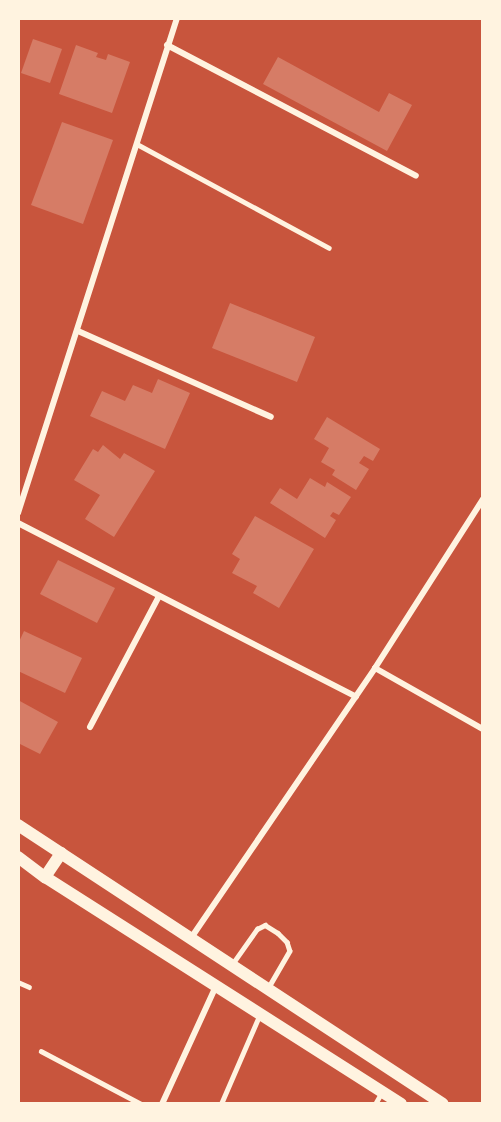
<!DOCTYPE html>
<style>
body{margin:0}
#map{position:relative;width:501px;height:1122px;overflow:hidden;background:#c8553d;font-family:"Zilla Slab",serif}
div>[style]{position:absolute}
.building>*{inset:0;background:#d67c66}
.service>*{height:4.5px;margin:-2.25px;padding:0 2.25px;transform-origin:2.25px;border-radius:2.25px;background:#fff3e0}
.minor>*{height:6px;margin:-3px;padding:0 3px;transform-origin:3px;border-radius:3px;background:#fff3e0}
.secondary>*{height:12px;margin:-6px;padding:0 6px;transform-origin:6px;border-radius:6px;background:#fff3e0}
span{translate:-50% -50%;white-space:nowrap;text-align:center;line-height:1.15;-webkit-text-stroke:6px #fff3e0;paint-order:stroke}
.frame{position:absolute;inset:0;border:20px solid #fff3e0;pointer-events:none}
</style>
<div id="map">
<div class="building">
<div style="clip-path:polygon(33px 39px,62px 49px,50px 83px,21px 73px)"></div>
<div style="clip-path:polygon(76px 45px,98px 53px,96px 57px,106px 60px,108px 54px,130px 62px,112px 113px,59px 94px)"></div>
<div style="clip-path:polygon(278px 57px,379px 112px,389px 93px,412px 105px,387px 151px,263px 84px)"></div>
<div style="clip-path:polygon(62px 122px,113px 140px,83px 224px,31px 205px)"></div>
<div style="clip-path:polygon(230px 303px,315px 337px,297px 382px,212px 348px)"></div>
<div style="clip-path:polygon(158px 379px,190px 393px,165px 449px,90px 416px,102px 391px,125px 401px,133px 385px,152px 393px)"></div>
<div style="clip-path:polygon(327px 417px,380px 449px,373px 461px,364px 456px,359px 463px,369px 469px,356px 490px,332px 475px,335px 470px,321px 462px,329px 448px,314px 439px)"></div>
<div style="clip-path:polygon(103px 445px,120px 459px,124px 453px,155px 471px,114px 537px,85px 519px,100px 495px,74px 480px,93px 449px,98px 452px)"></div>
<div style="clip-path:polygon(310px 478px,325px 487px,327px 482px,351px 497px,339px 515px,333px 512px,330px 516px,336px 520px,325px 538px,270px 503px,280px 488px,297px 499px)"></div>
<div style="clip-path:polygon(255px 516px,314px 549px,279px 608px,253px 593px,257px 586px,232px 573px,240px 559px,232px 554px)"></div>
<div style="clip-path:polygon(58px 560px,115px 588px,97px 623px,40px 594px)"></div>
<div style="clip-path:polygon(24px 631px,82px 658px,65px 693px,18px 671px,18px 644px)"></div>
<div style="clip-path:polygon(18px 700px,58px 722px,40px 754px,18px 743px)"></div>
</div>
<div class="service">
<div style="left:137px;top:144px;width:218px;rotate:28.4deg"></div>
<div style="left:233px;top:963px;width:42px;rotate:-54.8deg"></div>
<div style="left:257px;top:929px;width:9px;rotate:-27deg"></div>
<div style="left:265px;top:925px;width:15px;rotate:32deg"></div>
<div style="left:278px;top:933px;width:13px;rotate:45deg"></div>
<div style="left:287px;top:942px;width:9px;rotate:72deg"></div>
<div style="left:290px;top:951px;width:44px;rotate:120.1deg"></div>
<div style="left:18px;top:982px;width:12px;rotate:24deg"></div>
<div style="left:41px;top:1051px;width:113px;rotate:27.9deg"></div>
<div style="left:221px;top:1104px;width:96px;rotate:-66.6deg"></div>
<div style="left:375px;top:1104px;width:14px;rotate:-60deg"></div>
</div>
<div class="minor">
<div style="left:167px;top:45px;width:281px;rotate:27.7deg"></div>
<div style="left:78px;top:331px;width:211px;rotate:24deg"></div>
<div style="left:18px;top:513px;width:520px;rotate:-72.19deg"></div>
<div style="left:18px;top:523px;width:380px;rotate:27.2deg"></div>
<div style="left:375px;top:668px;width:124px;rotate:29.5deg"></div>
<div style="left:90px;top:727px;width:148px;rotate:-62.2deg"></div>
<div style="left:191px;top:938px;width:327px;rotate:-55.7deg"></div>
<div style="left:375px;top:668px;width:201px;rotate:-57.4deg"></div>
<div style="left:162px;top:1104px;width:130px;rotate:-65.4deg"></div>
</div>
<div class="secondary">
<div style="left:18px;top:825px;width:508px;rotate:33.28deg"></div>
<div style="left:18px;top:857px;width:34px;rotate:37deg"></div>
<div style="left:45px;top:877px;width:422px;rotate:32.5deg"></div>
<div style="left:45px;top:877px;width:29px;rotate:-56deg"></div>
</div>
<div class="frame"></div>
</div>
